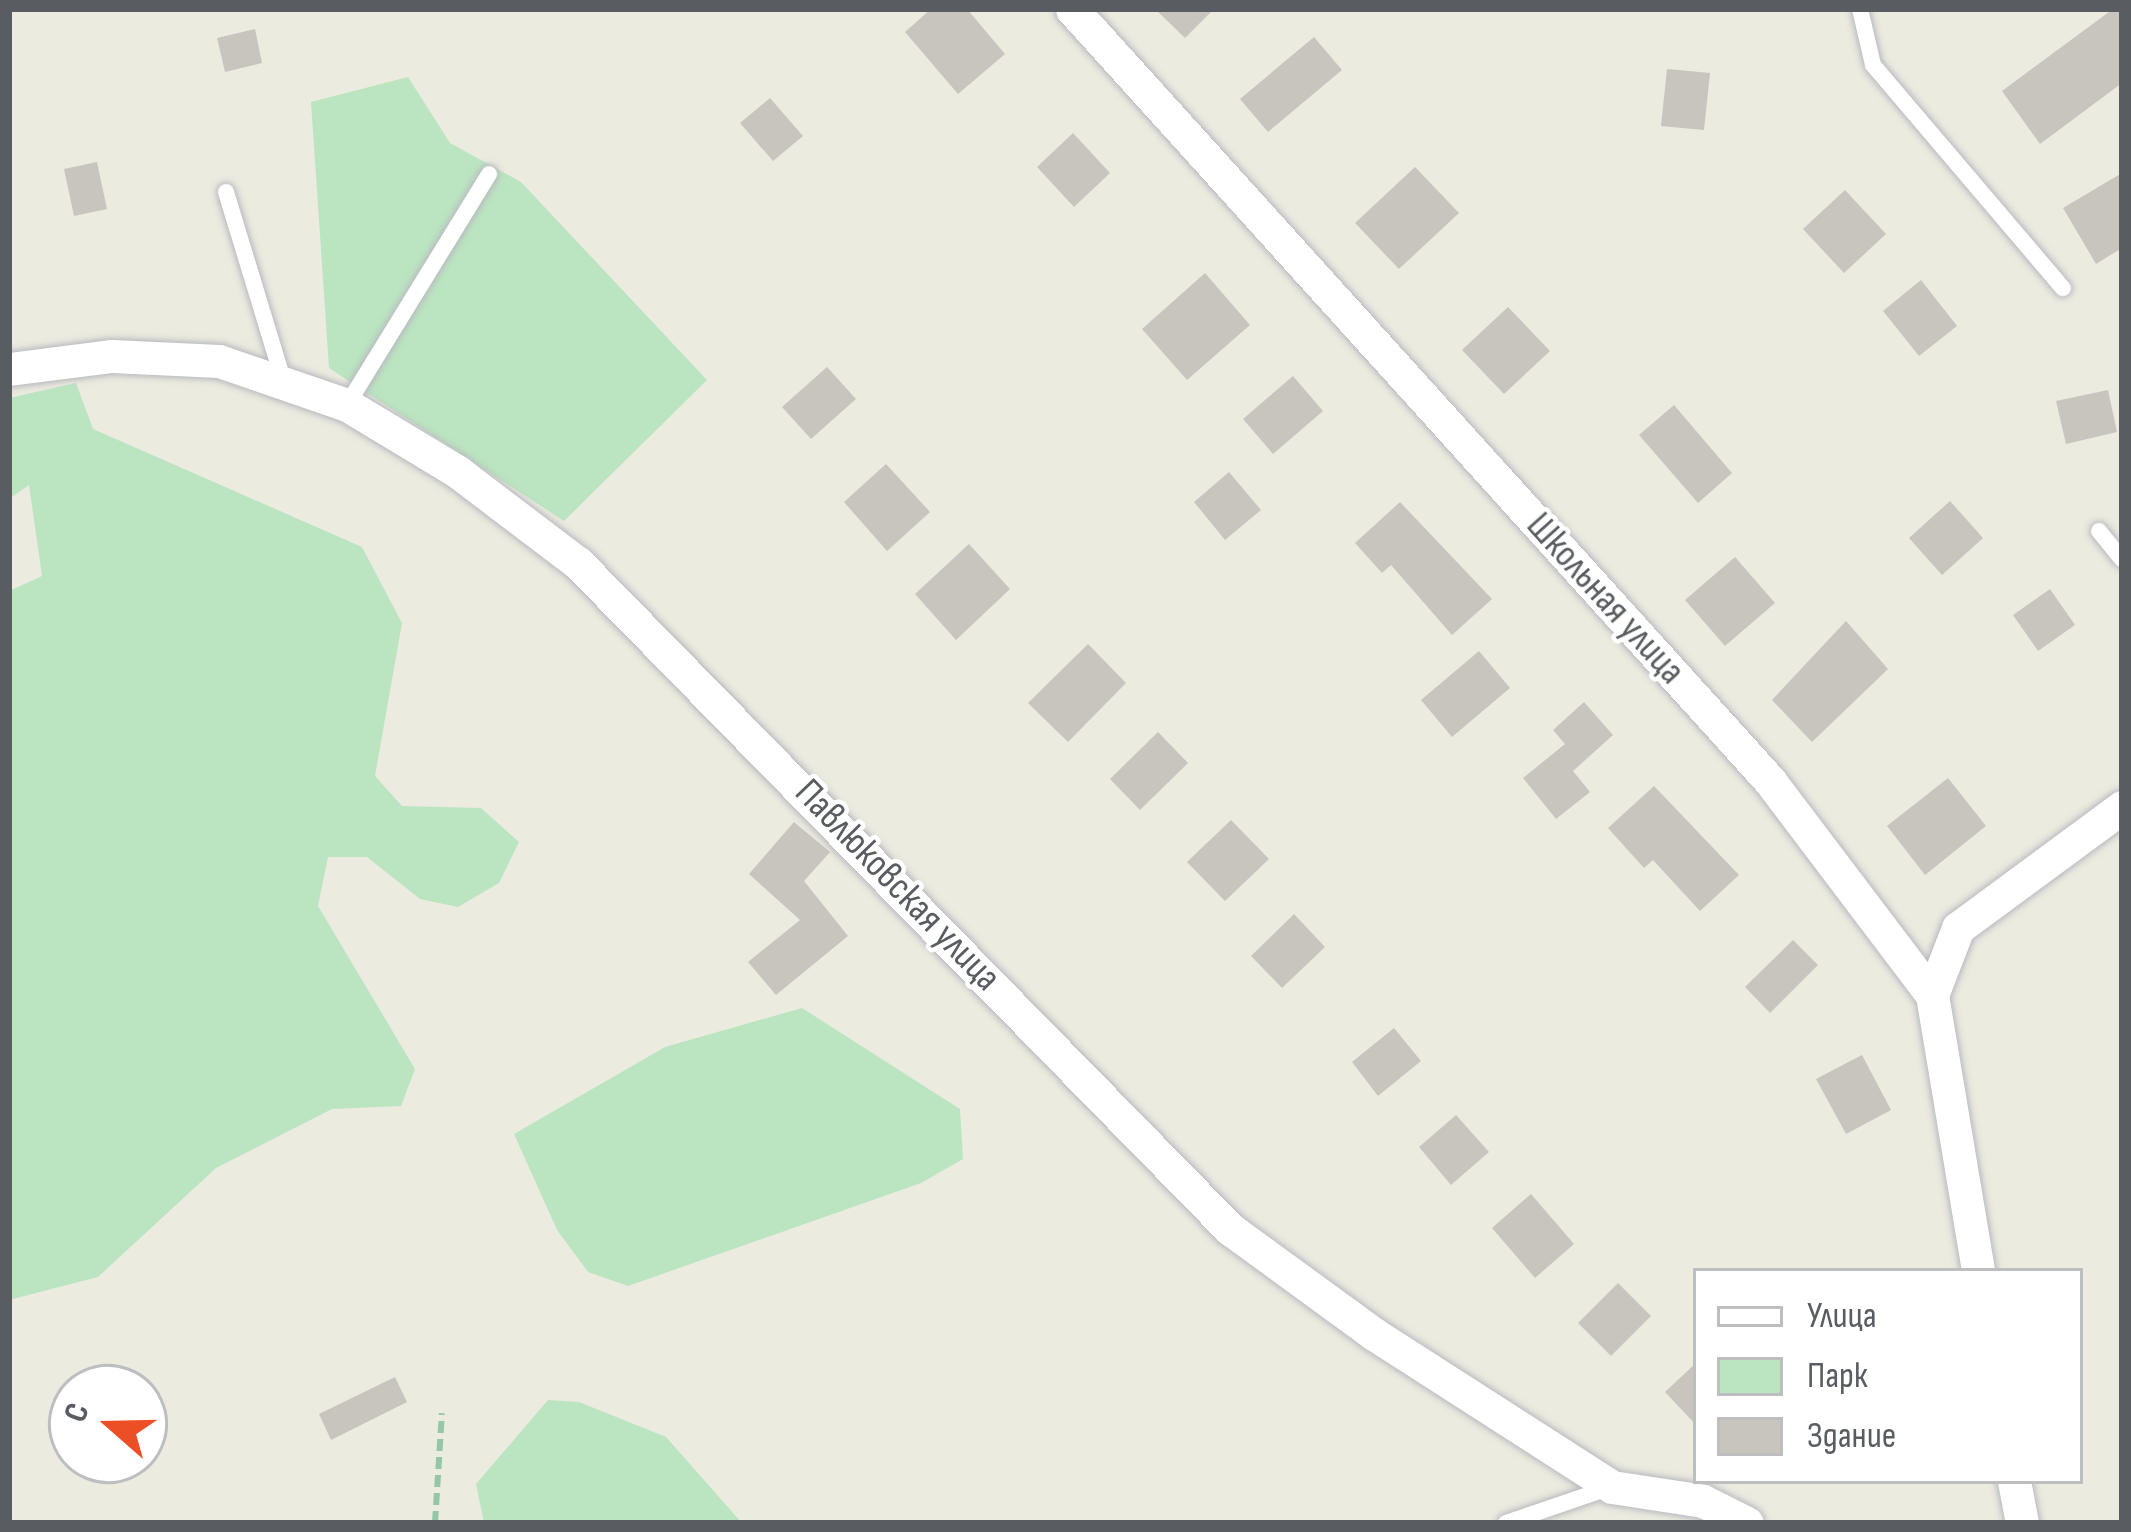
<!DOCTYPE html>
<meta charset="utf-8">
<style>
body{margin:0}
#map{position:relative;width:2131px;height:1532px;overflow:hidden;background:#ecebe0;font-family:"Sofia Sans Condensed",sans-serif}
div>[style]{position:absolute}
.green>*{inset:0;background:#bbe5c0}
.building>*{inset:0;background:#c7c5bd}
.path>*{height:6px;margin-top:-3px;transform-origin:0;background:repeating-linear-gradient(90deg,#94c6a8 0 12px,transparent 0 18px)}
.roads{filter:drop-shadow(0 0 3px #b8babf) drop-shadow(0 0 3px #b8babf)}
.lane>*{height:16px;margin:-8px;padding:0 8px;transform-origin:8px;border-radius:8px;background:#fff}
.street>*{height:33px;margin:-16.5px;padding:0 16.5px;transform-origin:16.5px;border-radius:16.5px;background:#fff}
span{translate:-50% -50%;white-space:nowrap;text-align:center;line-height:1.15;-webkit-text-stroke:9px #fff;paint-order:stroke}
.street-label{font-size:39px;color:#595c61}
.frame{position:absolute;inset:0;border:12px solid #595c61;pointer-events:none}
.legend{position:absolute;left:1693px;top:1268px;width:390px;height:216px;box-sizing:border-box;background:#fff;border:3px solid #bdbec0;margin:0;padding:15px 21px;list-style:none;font-size:36px;color:#595c61}
.legend li{display:flex;align-items:center;gap:24px;height:60px}
.legend b{width:60px;border:3px solid #bdbec0}
.north{position:absolute;left:48px;top:1364px;width:120px;height:120px;box-sizing:border-box;background:#fff;border:3px solid #bdbec0;border-radius:50%;rotate:290deg;font-size:33px;font-weight:700;line-height:48px;text-align:center;color:#595c61}
.north::after{content:'';display:block;margin:auto;width:42px;height:54px;background:#ec4e26;clip-path:polygon(50% 0,100% 100%,50% 72%,0 100%)}
</style>
<div id="map">
<div class="green">
<div style="clip-path:polygon(408px 77px,450px 143px,521px 182px,707px 380px,564px 521px,329px 368px,311px 102px)"></div>
<div style="clip-path:polygon(76px 383px,93px 429px,362px 547px,402px 623px,375px 776px,402px 806px,481px 808px,519px 842px,499px 883px,458px 907px,420px 899px,367px 857px,328px 857px,318px 906px,415px 1069px,401px 1106px,332px 1109px,216px 1168px,98px 1277px,9px 1300px,9px 591px,42px 576px,29px 485px,9px 499px,9px 398px)"></div>
<div style="clip-path:polygon(802px 1008px,960px 1109px,963px 1159px,921px 1183px,628px 1286px,588px 1272px,557px 1230px,514px 1134px,665px 1047px)"></div>
<div style="clip-path:polygon(548px 1400px,579px 1402px,666px 1437px,742px 1523px,484px 1523px,476px 1484px)"></div>
</div>
<div class="building">
<div style="clip-path:polygon(931px 9px,967px 9px,1005px 54px,958px 94px,905px 32px)"></div>
<div style="clip-path:polygon(1155px 9px,1214px 9px,1185px 38px)"></div>
<div style="clip-path:polygon(2113px 9px,2122px 9px,2122px 83px,2040px 144px,2002px 91px)"></div>
<div style="clip-path:polygon(255px 29px,262px 63px,225px 72px,217px 38px)"></div>
<div style="clip-path:polygon(1314px 37px,1342px 70px,1268px 132px,1240px 99px)"></div>
<div style="clip-path:polygon(1667px 69px,1710px 73px,1704px 130px,1661px 126px)"></div>
<div style="clip-path:polygon(770px 98px,803px 136px,773px 161px,740px 123px)"></div>
<div style="clip-path:polygon(1073px 133px,1110px 173px,1074px 207px,1037px 167px)"></div>
<div style="clip-path:polygon(97px 162px,107px 209px,74px 216px,64px 169px)"></div>
<div style="clip-path:polygon(1415px 167px,1459px 213px,1399px 269px,1355px 223px)"></div>
<div style="clip-path:polygon(2122px 173px,2122px 248px,2096px 264px,2063px 208px)"></div>
<div style="clip-path:polygon(1845px 190px,1886px 234px,1844px 273px,1803px 229px)"></div>
<div style="clip-path:polygon(1205px 273px,1250px 325px,1187px 380px,1142px 329px)"></div>
<div style="clip-path:polygon(1921px 280px,1957px 326px,1919px 356px,1883px 311px)"></div>
<div style="clip-path:polygon(1508px 307px,1550px 351px,1504px 394px,1462px 350px)"></div>
<div style="clip-path:polygon(827px 367px,856px 399px,811px 439px,782px 407px)"></div>
<div style="clip-path:polygon(1293px 376px,1323px 411px,1273px 454px,1243px 419px)"></div>
<div style="clip-path:polygon(2108px 390px,2117px 432px,2066px 444px,2056px 401px)"></div>
<div style="clip-path:polygon(1674px 405px,1732px 473px,1698px 503px,1639px 435px)"></div>
<div style="clip-path:polygon(886px 464px,930px 512px,887px 551px,844px 502px)"></div>
<div style="clip-path:polygon(1229px 472px,1261px 510px,1225px 540px,1194px 502px)"></div>
<div style="clip-path:polygon(1950px 501px,1983px 538px,1942px 575px,1909px 538px)"></div>
<div style="clip-path:polygon(1400px 502px,1492px 599px,1452px 635px,1391px 565px,1382px 573px,1355px 543px)"></div>
<div style="clip-path:polygon(969px 544px,1010px 589px,956px 640px,915px 594px)"></div>
<div style="clip-path:polygon(1735px 557px,1775px 603px,1725px 646px,1685px 600px)"></div>
<div style="clip-path:polygon(2050px 589px,2075px 625px,2038px 651px,2013px 615px)"></div>
<div style="clip-path:polygon(1846px 621px,1888px 669px,1812px 742px,1772px 700px)"></div>
<div style="clip-path:polygon(1088px 644px,1126px 683px,1068px 742px,1028px 703px)"></div>
<div style="clip-path:polygon(1479px 651px,1510px 688px,1452px 737px,1421px 700px)"></div>
<div style="clip-path:polygon(1584px 702px,1613px 735px,1573px 771px,1590px 792px,1556px 819px,1523px 778px,1565px 744px,1553px 730px)"></div>
<div style="clip-path:polygon(1158px 732px,1188px 763px,1140px 810px,1110px 779px)"></div>
<div style="clip-path:polygon(1948px 778px,1986px 826px,1925px 875px,1887px 826px)"></div>
<div style="clip-path:polygon(1654px 786px,1739px 875px,1700px 911px,1653px 860px,1644px 868px,1608px 828px)"></div>
<div style="clip-path:polygon(1231px 820px,1269px 859px,1225px 901px,1187px 862px)"></div>
<div style="clip-path:polygon(794px 822px,830px 852px,804px 881px,848px 936px,776px 995px,748px 962px,800px 920px,749px 874px)"></div>
<div style="clip-path:polygon(1294px 914px,1325px 947px,1282px 988px,1251px 956px)"></div>
<div style="clip-path:polygon(1793px 940px,1818px 965px,1770px 1013px,1745px 987px)"></div>
<div style="clip-path:polygon(1394px 1028px,1421px 1061px,1378px 1096px,1352px 1062px)"></div>
<div style="clip-path:polygon(1862px 1055px,1891px 1110px,1846px 1134px,1816px 1079px)"></div>
<div style="clip-path:polygon(1456px 1115px,1489px 1152px,1451px 1185px,1419px 1147px)"></div>
<div style="clip-path:polygon(1531px 1194px,1574px 1244px,1535px 1278px,1492px 1228px)"></div>
<div style="clip-path:polygon(1618px 1283px,1651px 1316px,1611px 1356px,1578px 1323px)"></div>
<div style="clip-path:polygon(1696px 1363px,1696px 1425px,1665px 1392px)"></div>
<div style="clip-path:polygon(395px 1377px,407px 1402px,331px 1440px,319px 1414px)"></div>
</div>
<div class="path">
<div style="left:435px;top:1523px;width:110px;rotate:-86.4deg"></div>
</div>
<div class="roads">
<div class="lane">
<div style="left:1860px;top:9px;width:57px;rotate:76.9deg"></div>
<div style="left:1873px;top:65px;width:293px;rotate:49.6deg"></div>
<div style="left:226px;top:192px;width:196px;rotate:73.1deg"></div>
<div style="left:347px;top:405px;width:271px;rotate:-58.4deg"></div>
<div style="left:2099px;top:531px;width:36px;rotate:51deg"></div>
<div style="left:1506px;top:1523px;width:111px;rotate:-18.9deg"></div>
</div>
<div class="street">
<div style="left:1072px;top:9px;width:1041px;rotate:47.88deg"></div>
<div style="left:1770px;top:781px;width:268px;rotate:52.9deg"></div>
<div style="left:1932px;top:995px;width:280px;rotate:80.5deg"></div>
<div style="left:9px;top:369px;width:104px;rotate:-7.2deg"></div>
<div style="left:112px;top:356px;width:107px;rotate:2.7deg"></div>
<div style="left:219px;top:361px;width:135px;rotate:19deg"></div>
<div style="left:347px;top:405px;width:130px;rotate:31.1deg"></div>
<div style="left:458px;top:472px;width:151px;rotate:37.2deg"></div>
<div style="left:578px;top:563px;width:932px;rotate:45.61deg"></div>
<div style="left:1230px;top:1229px;width:178px;rotate:36.1deg"></div>
<div style="left:1374px;top:1334px;width:283px;rotate:32.7deg"></div>
<div style="left:1612px;top:1487px;width:92px;rotate:8.7deg"></div>
<div style="left:1703px;top:1501px;width:49px;rotate:26.6deg"></div>
<div style="left:1932px;top:995px;width:72px;rotate:-68.8deg"></div>
<div style="left:1958px;top:928px;width:204px;rotate:-36.4deg"></div>
<div style="left:2014px;top:1481px;width:43px;rotate:79.2deg"></div>
</div>
</div>
<div class="street-label">
<span style="left:1605px;top:599px;rotate:48deg">Школьная улица</span>
<span style="left:897px;top:886px;rotate:46deg">Павлюковская улица</span>
</div>
<div class="frame"></div>
<ul class="legend">
<li><b style="height:15px;background:#fff"></b>Улица</li>
<li><b style="height:33px;background:#bbe5c0"></b>Парк</li>
<li><b style="height:33px;background:#c7c5bd"></b>Здание</li>
</ul>
<div class="north">С</div>
</div>
